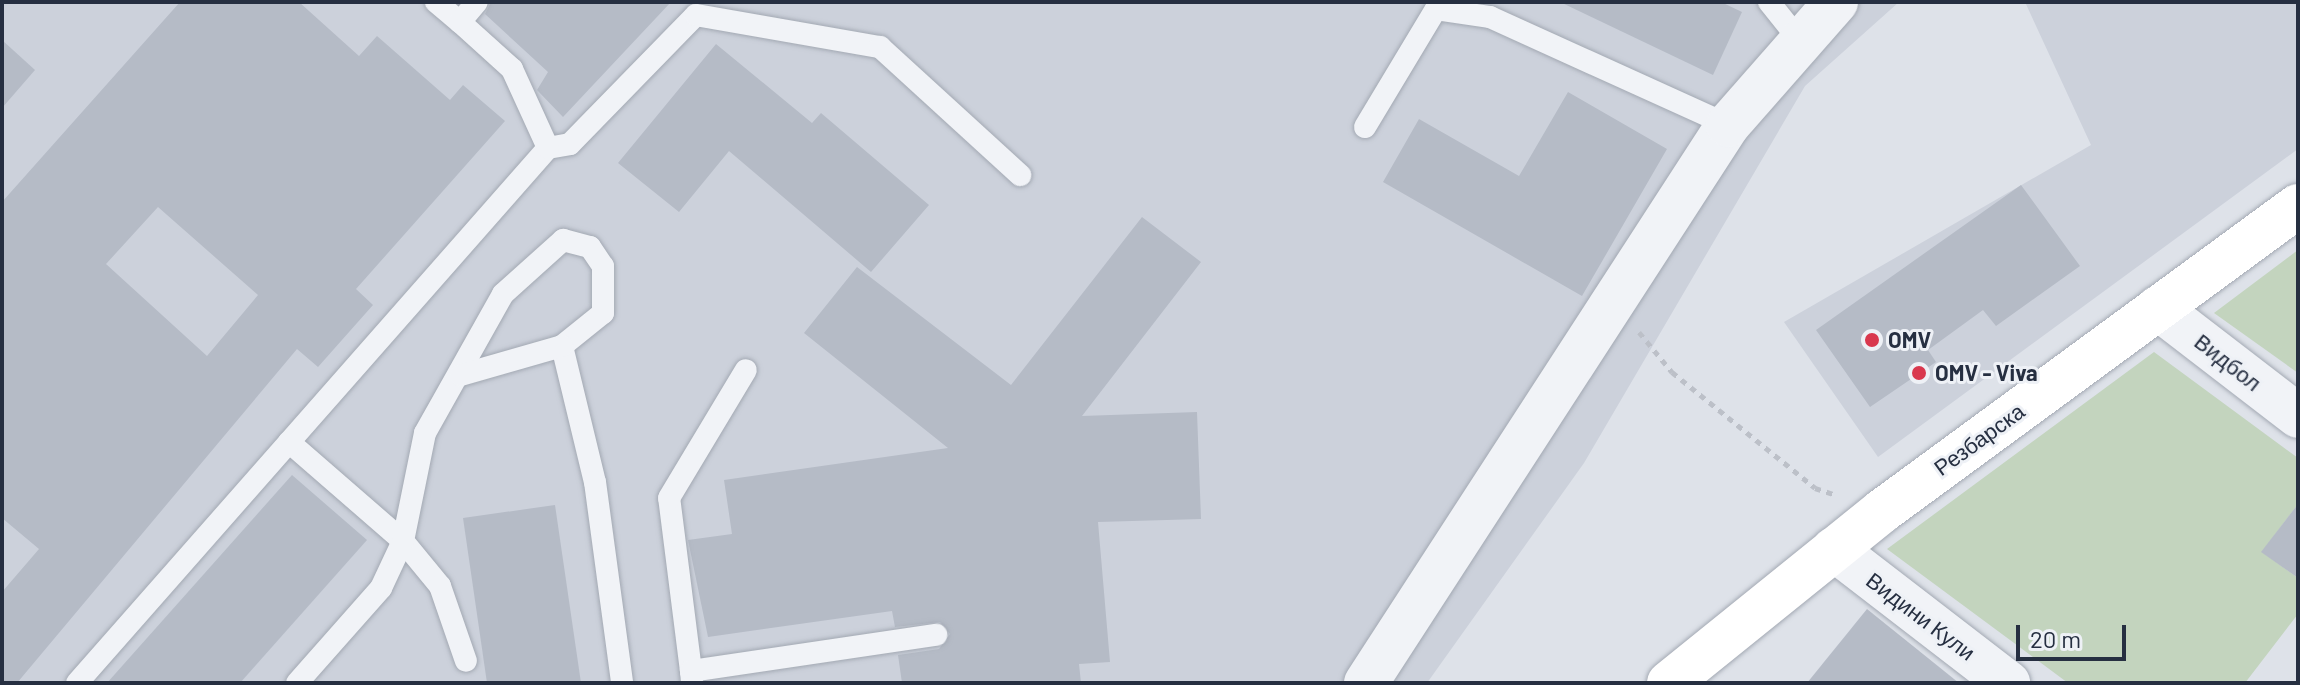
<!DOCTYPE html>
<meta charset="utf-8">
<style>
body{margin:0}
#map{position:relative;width:2300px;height:685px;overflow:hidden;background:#dee2e9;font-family:Barlow,sans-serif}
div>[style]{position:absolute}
.built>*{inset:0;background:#ccd1db}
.green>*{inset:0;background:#c3d4be}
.building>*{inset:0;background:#b5bbc6}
.path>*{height:5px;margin-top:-2.5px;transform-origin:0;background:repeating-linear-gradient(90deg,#bcc0c8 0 6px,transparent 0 12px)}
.roads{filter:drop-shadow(0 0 2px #a3a9b3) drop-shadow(0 0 2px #a3a9b3)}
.lane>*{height:22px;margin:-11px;padding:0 11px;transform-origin:11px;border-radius:11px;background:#f1f3f7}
.street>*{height:44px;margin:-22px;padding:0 22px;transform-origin:22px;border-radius:22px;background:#f1f3f7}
.secondary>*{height:44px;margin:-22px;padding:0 22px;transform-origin:22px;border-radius:22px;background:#fff}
.dots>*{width:22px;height:22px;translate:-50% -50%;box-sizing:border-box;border:4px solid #eef1f6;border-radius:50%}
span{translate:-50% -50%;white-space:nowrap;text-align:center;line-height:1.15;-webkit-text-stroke:6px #eef1f6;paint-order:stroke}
.poi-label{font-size:22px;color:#262f41;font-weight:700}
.left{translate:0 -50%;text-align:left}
.street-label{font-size:22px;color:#262f41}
.frame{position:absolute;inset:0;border:4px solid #262f41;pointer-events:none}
.scale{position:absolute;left:2016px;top:625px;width:110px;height:36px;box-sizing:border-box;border:4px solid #262f41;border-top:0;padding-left:10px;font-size:24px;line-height:28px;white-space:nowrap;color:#262f41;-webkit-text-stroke:6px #eef1f6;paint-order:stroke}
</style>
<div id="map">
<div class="built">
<div style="clip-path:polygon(2px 2px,1899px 2px,1805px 86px,1584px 463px,1427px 683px,2px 683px)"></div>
<div style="clip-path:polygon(2025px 2px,2298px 2px,2298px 149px,1878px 457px,1784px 322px,2091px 145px)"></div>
</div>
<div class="green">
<div style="clip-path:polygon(2298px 250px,2298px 373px,2214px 313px)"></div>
<div style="clip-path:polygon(2154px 352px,2298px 458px,2298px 504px,2262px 552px,2298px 578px,2298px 614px,2245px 683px,2068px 683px,1887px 549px)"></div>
</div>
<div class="building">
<div style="clip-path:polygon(evenodd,180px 2px,299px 2px,359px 56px,377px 36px,450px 100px,463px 85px,505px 121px,356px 289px,373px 305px,318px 367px,297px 349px,17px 683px,2px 683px,2px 592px,39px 549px,2px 518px,2px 202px,180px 2px,158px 207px,258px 295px,207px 356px,106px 264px,158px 207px)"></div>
<div style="clip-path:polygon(491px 2px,671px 2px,563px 117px,537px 90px,548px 72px,485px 14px)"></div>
<div style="clip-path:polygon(1560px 2px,1721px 2px,1742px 12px,1713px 75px)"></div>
<div style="clip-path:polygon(2px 40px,35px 70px,2px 108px)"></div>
<div style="clip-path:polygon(716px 44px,812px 123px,821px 113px,929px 205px,871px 272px,729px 151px,679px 212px,618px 163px)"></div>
<div style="clip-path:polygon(1568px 92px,1667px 149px,1582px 296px,1383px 182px,1419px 119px,1519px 176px)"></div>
<div style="clip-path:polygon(2021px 185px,2080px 266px,1996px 326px,1983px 310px,1928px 350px,1936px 362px,1870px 407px,1816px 330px)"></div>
<div style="clip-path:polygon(1142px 217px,1201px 262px,1082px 416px,1197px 412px,1201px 519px,1098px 522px,1110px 662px,1079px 664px,1081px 683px,902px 683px,898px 655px,939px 649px,950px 634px,940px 622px,895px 627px,892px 611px,708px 637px,688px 540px,732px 534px,724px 480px,948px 448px,804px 333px,857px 267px,1011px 385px)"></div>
<div style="clip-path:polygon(292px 475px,367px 540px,240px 683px,107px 683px)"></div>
<div style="clip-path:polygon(2298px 504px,2298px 578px,2261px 552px)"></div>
<div style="clip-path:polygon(555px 505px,581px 683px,487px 683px,463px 518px)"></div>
<div style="clip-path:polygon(1867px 609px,1959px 683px,1807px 683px)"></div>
</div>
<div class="path">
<div style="left:1639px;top:332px;width:52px;rotate:50.5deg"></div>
<div style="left:1672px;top:372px;width:184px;rotate:39deg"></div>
<div style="left:1815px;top:488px;width:22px;rotate:18deg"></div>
</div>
<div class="roads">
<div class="lane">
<div style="left:436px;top:2px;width:31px;rotate:40deg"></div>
<div style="left:1769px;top:2px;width:51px;rotate:51.3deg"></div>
<div style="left:1365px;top:127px;width:138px;rotate:-59deg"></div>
<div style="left:1436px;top:9px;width:55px;rotate:8.4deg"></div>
<div style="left:1490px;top:17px;width:261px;rotate:24.4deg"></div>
<div style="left:548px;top:148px;width:22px;rotate:-10deg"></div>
<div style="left:570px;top:144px;width:180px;rotate:-45.7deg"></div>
<div style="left:696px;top:15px;width:187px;rotate:9.9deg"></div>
<div style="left:880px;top:47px;width:190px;rotate:42.4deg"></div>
<div style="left:562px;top:346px;width:140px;rotate:76.4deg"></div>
<div style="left:595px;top:482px;width:203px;rotate:82.3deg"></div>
<div style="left:289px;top:442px;width:151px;rotate:41deg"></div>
<div style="left:403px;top:541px;width:58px;rotate:50.6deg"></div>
<div style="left:440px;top:586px;width:79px;rotate:70.9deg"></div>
<div style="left:691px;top:671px;width:174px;rotate:-97.2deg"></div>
<div style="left:669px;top:498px;width:149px;rotate:-59deg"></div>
<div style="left:692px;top:682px;width:11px;rotate:-95deg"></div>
<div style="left:691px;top:671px;width:248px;rotate:-8.4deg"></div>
<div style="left:77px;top:683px;width:713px;rotate:-48.64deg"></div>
<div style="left:548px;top:148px;width:87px;rotate:-114.5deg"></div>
<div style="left:512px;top:69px;width:70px;rotate:-137.9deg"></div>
<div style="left:460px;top:22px;width:26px;rotate:-50deg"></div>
<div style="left:297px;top:683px;width:127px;rotate:-48.5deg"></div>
<div style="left:381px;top:588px;width:52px;rotate:-64.9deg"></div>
<div style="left:403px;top:541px;width:110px;rotate:-78.5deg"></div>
<div style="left:425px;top:433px;width:159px;rotate:-60.7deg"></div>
<div style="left:503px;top:294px;width:81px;rotate:-42deg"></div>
<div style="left:563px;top:240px;width:28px;rotate:15deg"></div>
<div style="left:590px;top:247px;width:23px;rotate:56deg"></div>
<div style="left:603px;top:266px;width:47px;rotate:90deg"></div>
<div style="left:603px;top:313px;width:53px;rotate:141.2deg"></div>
<div style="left:562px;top:346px;width:105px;rotate:164deg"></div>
</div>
<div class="street">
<div style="left:2158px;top:308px;width:177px;rotate:37.6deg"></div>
<div style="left:1834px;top:549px;width:220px;rotate:37.6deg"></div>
<div style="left:1366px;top:683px;width:665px;rotate:-57.03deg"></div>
<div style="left:1728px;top:125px;width:164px;rotate:-48.7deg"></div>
</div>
<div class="secondary">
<div style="left:1669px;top:683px;width:274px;rotate:-38.9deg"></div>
<div style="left:1882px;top:511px;width:516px;rotate:-36.25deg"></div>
</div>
</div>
<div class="dots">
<div style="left:1872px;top:340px;background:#d9384e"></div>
<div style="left:1919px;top:373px;background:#d9384e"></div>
</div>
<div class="poi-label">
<span class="left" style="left:1888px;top:340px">OMV</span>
<span class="left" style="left:1935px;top:373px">OMV - Viva</span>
</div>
<div class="street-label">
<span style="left:2228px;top:362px;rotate:38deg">Видбол</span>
<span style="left:1979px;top:439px;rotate:-36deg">Резбарска</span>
<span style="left:1921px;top:616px;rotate:37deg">Видини Кули</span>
</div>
<div class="frame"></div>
<div class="scale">20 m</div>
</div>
